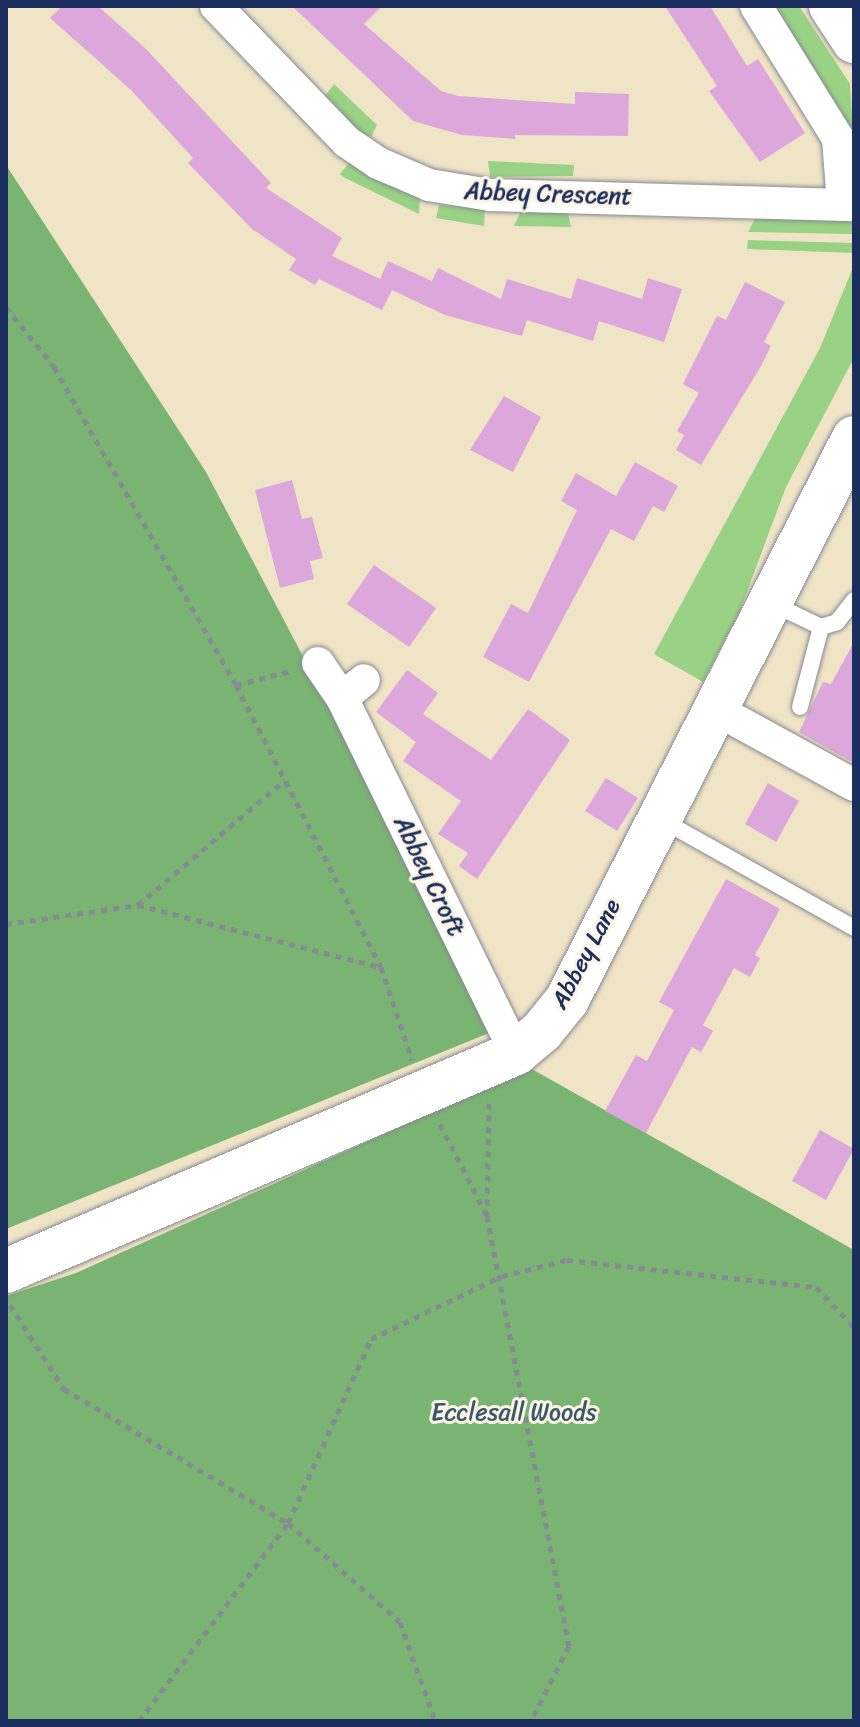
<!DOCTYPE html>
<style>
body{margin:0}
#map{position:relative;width:860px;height:1727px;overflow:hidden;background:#f0e4c6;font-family:Sriracha,sans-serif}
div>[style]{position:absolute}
.green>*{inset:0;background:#99d284}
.forest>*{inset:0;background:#7ab472}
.building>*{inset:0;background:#dca8db}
.path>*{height:5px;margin-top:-2.5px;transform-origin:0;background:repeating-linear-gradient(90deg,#868a92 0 6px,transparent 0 12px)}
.roads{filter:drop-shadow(0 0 2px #868a92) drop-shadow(0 0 2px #868a92)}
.service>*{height:16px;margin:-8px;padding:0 8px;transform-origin:8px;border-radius:8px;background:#fff}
.minor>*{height:32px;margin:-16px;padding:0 16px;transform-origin:16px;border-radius:16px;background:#fff}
.secondary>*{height:44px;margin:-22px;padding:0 22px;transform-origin:22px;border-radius:22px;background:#fff}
.primary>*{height:44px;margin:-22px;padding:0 22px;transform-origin:22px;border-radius:22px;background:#fff}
span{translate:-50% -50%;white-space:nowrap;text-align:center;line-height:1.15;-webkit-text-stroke:6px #fcf5e5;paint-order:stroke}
.street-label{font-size:24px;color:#1b2f5e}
.park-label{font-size:24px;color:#3a5868}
.frame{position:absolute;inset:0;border:8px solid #1b2f5e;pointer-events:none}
</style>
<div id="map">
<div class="green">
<div style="clip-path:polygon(771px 6px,799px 6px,850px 84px,854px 145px)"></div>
<div style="clip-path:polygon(334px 84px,377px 125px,371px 137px,353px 129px,325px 96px)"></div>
<div style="clip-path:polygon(488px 161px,574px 165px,573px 176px,490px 177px)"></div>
<div style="clip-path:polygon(349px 163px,420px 199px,419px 214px,345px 178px,340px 174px)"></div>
<div style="clip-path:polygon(439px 205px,485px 209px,484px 226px,436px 218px)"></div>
<div style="clip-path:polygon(521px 211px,568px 213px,571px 227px,514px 226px)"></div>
<div style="clip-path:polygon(756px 217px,854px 219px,854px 234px,748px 232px)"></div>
<div style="clip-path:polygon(748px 240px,854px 243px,854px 253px,747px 249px)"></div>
<div style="clip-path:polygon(854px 265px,854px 358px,786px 487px,739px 613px,703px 682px,654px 654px,820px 348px)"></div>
</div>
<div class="forest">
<div style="clip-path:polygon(6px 165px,206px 472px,499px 1029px,6px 1229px)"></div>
<div style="clip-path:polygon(530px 1068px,854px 1250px,854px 1721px,6px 1721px,6px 1296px,76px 1273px)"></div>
</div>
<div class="building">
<div style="clip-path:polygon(62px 6px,98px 6px,146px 49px,271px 183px,266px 188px,342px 238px,332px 256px,380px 279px,388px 261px,432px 281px,438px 268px,501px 299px,507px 279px,571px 299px,577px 278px,642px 299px,648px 278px,682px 289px,664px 342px,599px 321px,593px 341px,527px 320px,522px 336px,445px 315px,392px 290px,382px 310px,319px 279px,315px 285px,289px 270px,296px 259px,252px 229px,188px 163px,193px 158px,131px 90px,50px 18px)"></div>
<div style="clip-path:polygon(292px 6px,382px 6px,364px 24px,441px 91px,458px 96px,575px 104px,575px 92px,629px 94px,628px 136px,515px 135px,515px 139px,462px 135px,413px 121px)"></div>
<div style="clip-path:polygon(665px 6px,710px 6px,747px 66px,758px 59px,805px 133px,760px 162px,709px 91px,717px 86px)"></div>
<div style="clip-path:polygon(745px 282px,785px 302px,764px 342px,771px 346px,761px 366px,701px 465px,676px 450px,684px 435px,677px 431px,699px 393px,683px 384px,717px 316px,726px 320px)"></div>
<div style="clip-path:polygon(504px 396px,541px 417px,513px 472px,470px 450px)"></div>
<div style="clip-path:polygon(635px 462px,678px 486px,664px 512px,653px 506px,634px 541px,611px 529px,529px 682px,483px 657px,511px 604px,528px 613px,577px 510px,561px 501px,576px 473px,616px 496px)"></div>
<div style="clip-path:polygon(292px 480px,302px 519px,312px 517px,323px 558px,310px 561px,314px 579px,280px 588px,255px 490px)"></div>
<div style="clip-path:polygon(374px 565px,436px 608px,409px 647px,347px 604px)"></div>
<div style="clip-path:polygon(854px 642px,854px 763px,799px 732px,823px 682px,831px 684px)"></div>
<div style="clip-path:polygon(407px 670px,438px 693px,423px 714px,491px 760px,528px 709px,570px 740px,477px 879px,459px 866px,468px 853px,438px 834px,461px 801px,403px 761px,416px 742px,376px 712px)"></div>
<div style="clip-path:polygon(606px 778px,638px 798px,617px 831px,585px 811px)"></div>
<div style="clip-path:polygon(768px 783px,799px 801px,776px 842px,745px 824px)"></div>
<div style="clip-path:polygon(726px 879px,780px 909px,755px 955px,760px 958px,750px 977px,734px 968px,703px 1025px,713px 1031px,701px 1052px,692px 1047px,646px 1133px,605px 1111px,636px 1055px,647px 1061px,674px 1010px,659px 1002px)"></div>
<div style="clip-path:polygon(820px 1130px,854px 1149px,826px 1200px,792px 1181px)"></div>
</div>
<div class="path">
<div style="left:6px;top:307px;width:77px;rotate:51.3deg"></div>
<div style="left:54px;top:367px;width:366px;rotate:60.2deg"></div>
<div style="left:236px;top:685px;width:317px;rotate:62.8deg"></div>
<div style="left:381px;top:967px;width:98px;rotate:71.6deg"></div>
<div style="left:236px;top:685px;width:56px;rotate:-14.5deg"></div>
<div style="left:138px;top:905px;width:193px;rotate:-40.4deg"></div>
<div style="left:6px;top:924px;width:133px;rotate:-8.2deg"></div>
<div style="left:138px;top:905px;width:250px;rotate:14.4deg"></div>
<div style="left:489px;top:1103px;width:113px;rotate:91deg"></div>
<div style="left:487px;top:1216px;width:438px;rotate:79.2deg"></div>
<div style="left:569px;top:1646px;width:84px;rotate:116.9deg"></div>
<div style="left:440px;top:1124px;width:103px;rotate:62.9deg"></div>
<div style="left:10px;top:1305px;width:100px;rotate:57.3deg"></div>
<div style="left:64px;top:1389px;width:261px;rotate:30.9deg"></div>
<div style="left:288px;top:1523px;width:149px;rotate:41.5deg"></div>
<div style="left:400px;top:1622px;width:105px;rotate:70.5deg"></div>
<div style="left:139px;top:1721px;width:248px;rotate:-53deg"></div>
<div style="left:288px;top:1523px;width:202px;rotate:-65.7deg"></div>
<div style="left:371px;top:1339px;width:145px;rotate:-25.7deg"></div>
<div style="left:502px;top:1276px;width:67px;rotate:-13.8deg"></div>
<div style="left:567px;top:1260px;width:250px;rotate:6.2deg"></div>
<div style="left:816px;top:1287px;width:55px;rotate:46.5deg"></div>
</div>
<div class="roads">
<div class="service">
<div style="left:773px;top:604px;width:53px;rotate:25.6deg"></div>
<div style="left:821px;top:627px;width:17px;rotate:-17deg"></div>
<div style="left:837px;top:622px;width:28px;rotate:-52deg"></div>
<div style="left:800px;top:707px;width:83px;rotate:-75.3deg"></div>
<div style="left:660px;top:819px;width:223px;rotate:29.3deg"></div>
</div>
<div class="minor">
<div style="left:216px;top:6px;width:189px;rotate:46.1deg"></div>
<div style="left:347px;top:142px;width:37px;rotate:34deg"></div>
<div style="left:378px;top:163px;width:56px;rotate:23.3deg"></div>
<div style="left:429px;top:185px;width:62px;rotate:9.3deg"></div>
<div style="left:490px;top:195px;width:364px;rotate:1.6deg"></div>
<div style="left:756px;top:6px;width:155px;rotate:58.2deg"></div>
<div style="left:838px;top:138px;width:67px;rotate:85.7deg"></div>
<div style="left:318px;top:663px;width:42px;rotate:55.6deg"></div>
<div style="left:342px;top:698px;width:395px;rotate:63.9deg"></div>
<div style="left:342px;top:698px;width:28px;rotate:-39deg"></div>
<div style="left:717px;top:710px;width:156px;rotate:28.7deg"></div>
</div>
<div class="secondary">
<div style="left:6px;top:1271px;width:555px;rotate:-23.14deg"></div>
<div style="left:516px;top:1053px;width:34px;rotate:-40deg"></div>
<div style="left:542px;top:1031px;width:40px;rotate:-51deg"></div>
<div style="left:567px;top:1000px;width:631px;rotate:-62.95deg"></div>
</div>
<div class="primary">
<div style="left:831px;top:6px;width:42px;rotate:56.7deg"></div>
</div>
</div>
<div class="street-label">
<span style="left:548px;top:194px;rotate:2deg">Abbey Crescent</span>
<span style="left:429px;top:876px;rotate:64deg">Abbey Croft</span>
<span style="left:586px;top:954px;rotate:-62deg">Abbey Lane</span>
</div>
<div class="park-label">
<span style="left:514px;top:1413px">Ecclesall Woods</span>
</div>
<div class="frame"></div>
</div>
